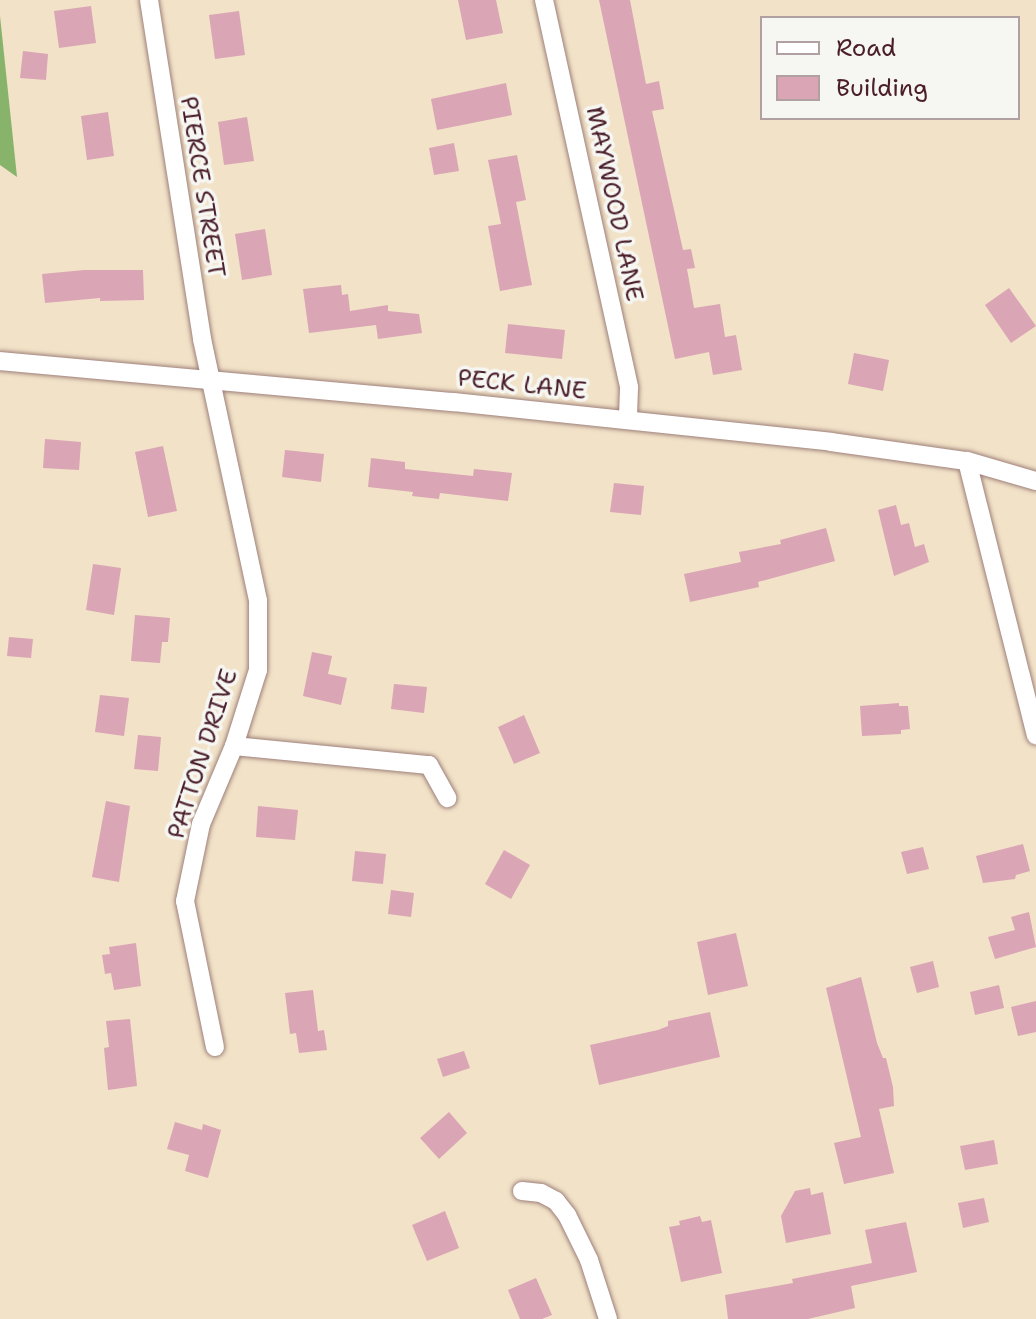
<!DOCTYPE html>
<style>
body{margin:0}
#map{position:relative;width:1036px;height:1319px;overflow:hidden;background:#f2e2c8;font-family:"Shantell Sans",sans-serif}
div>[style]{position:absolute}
.forest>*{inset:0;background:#87b36b}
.building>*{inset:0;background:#daa5b4}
.roads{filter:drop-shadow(0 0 2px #9e807a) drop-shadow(0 0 2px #9e807a)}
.minor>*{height:18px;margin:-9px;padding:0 9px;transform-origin:9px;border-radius:9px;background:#fff}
span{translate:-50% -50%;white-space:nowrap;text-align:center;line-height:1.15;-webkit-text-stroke:7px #f6f6f2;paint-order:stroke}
.street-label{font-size:24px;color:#4a1f2b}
.legend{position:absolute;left:760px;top:16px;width:260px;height:104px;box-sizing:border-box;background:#f6f6f2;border:2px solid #b1a0a2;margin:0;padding:10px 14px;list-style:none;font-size:24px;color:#4a1f2b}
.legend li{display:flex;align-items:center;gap:16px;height:40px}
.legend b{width:40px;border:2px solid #b1a0a2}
</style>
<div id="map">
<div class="forest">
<div style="clip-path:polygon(0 16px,17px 177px,0 165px)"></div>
</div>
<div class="building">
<div style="clip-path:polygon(458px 0,496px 0,503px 33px,466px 40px)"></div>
<div style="clip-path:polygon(599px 0,630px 0,646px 84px,659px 81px,664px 109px,652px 111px,683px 250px,691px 249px,695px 268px,687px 269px,694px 308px,720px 304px,725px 337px,736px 335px,742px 370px,713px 375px,709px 352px,675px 359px)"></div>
<div style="clip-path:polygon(91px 6px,96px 43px,59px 48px,54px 11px)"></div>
<div style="clip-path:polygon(239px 11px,245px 55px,215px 59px,209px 15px)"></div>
<div style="clip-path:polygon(23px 51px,48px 54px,46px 80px,20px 78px)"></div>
<div style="clip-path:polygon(506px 83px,512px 115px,437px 130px,431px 99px)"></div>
<div style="clip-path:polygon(108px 112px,114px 156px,87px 160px,81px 116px)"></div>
<div style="clip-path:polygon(247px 117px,254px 161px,224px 165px,218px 122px)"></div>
<div style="clip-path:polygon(454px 143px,459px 171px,434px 175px,429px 148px)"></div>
<div style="clip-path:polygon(517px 155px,526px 200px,516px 202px,532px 285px,500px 291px,488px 226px,501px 224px,488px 160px)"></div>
<div style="clip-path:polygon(265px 229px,272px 275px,242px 280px,235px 234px)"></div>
<div style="clip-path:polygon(84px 270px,143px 270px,144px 300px,100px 301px,100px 298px,45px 303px,42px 274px)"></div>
<div style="clip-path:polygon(341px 285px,342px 295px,348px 294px,350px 311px,388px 305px,388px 311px,419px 314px,422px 333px,378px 339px,376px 325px,309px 333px,303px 289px)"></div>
<div style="clip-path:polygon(1009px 288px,1036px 326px,1011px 343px,985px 305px)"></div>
<div style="clip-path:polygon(508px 324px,565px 330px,562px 359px,505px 353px)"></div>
<div style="clip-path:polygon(854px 353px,889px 360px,883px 391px,848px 384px)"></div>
<div style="clip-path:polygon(45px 439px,81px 442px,79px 470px,43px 468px)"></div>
<div style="clip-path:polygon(163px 446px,177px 511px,148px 517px,135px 452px)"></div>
<div style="clip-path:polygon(285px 450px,324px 454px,321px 482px,282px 477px)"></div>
<div style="clip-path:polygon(371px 458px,405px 462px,405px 469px,473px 476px,474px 469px,512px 473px,508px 501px,440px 493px,439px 499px,412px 496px,413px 492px,368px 487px)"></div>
<div style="clip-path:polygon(614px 483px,644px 486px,641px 515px,610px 512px)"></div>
<div style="clip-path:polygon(896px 505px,901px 525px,909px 523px,915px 547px,924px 544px,929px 562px,894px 576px,878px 510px)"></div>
<div style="clip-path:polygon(826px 528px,835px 561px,758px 582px,759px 587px,690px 602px,684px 574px,741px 562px,739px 552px,781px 544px,780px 540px)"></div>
<div style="clip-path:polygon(93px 564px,121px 568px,114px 615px,86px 610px)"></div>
<div style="clip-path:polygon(135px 615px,170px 618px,168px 642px,162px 642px,160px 663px,131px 661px)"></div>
<div style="clip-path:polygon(9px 637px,33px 639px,31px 658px,7px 656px)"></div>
<div style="clip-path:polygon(312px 652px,332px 656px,328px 674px,347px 678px,341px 705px,303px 696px)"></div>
<div style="clip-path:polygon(394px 684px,427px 687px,424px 713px,391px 709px)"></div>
<div style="clip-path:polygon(100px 695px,129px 698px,124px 736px,95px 732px)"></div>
<div style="clip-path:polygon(899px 703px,899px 706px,908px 706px,910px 729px,901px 730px,901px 734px,862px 736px,860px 706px)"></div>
<div style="clip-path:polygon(524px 715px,540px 753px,514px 764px,498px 727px)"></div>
<div style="clip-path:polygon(138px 735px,161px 737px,158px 771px,134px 769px)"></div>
<div style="clip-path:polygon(106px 801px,130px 806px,119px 882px,92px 877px)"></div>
<div style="clip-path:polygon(258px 806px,298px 810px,295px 840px,256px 837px)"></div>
<div style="clip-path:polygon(1023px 844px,1030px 871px,1016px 875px,1015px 879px,983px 883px,976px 856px)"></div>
<div style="clip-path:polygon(923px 847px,929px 869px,907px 874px,901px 852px)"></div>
<div style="clip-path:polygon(504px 850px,530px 865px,511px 899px,485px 884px)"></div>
<div style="clip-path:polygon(355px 851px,386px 854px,383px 884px,352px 881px)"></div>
<div style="clip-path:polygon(391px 890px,414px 893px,411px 917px,388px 914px)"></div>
<div style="clip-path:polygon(1029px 912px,1036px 947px,995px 959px,988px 937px,1015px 930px,1011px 917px)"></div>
<div style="clip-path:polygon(736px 933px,748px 986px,708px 995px,697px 942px)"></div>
<div style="clip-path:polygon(136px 943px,141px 986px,114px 990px,111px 973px,105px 974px,102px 955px,110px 954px,109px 947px)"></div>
<div style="clip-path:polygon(933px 961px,939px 987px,917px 993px,910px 967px)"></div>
<div style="clip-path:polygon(861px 977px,877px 1043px,883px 1058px,886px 1058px,893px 1087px,894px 1106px,879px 1109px,894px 1173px,844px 1184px,834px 1143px,861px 1137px,826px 988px)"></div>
<div style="clip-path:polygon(999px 985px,1004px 1008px,975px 1015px,970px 992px)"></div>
<div style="clip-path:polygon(313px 990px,318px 1031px,324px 1030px,327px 1050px,299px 1053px,296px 1033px,290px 1034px,285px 993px)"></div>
<div style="clip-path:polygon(1036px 1001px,1036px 1032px,1018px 1036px,1011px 1007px)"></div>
<div style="clip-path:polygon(710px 1012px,720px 1057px,599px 1085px,590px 1045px,658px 1030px,668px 1026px,668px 1021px)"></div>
<div style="clip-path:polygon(130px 1019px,137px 1086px,108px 1090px,104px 1048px,109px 1047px,106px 1021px)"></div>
<div style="clip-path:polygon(464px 1051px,470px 1068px,443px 1077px,437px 1059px)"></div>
<div style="clip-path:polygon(449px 1112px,467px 1133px,439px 1159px,420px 1138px)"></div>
<div style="clip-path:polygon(175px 1122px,202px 1130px,203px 1124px,221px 1130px,208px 1178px,185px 1171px,189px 1155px,167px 1149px)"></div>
<div style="clip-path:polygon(994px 1140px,998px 1164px,965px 1170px,960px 1146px)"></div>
<div style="clip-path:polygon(810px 1188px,811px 1195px,823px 1192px,831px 1234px,786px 1243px,781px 1216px,795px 1191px)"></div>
<div style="clip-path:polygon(984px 1198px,989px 1222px,963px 1228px,958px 1203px)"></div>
<div style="clip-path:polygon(445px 1211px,459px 1248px,427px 1261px,412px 1225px)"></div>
<div style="clip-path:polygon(700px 1216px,702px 1222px,711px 1220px,722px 1273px,681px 1282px,669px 1227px,680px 1225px,679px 1221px)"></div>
<div style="clip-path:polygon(906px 1222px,917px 1272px,851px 1286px,855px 1308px,808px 1319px,728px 1319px,725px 1295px,793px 1283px,792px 1279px,872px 1263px,865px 1230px)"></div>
<div style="clip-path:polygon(536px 1278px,552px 1315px,542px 1319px,520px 1319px,508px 1290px)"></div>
</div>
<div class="roads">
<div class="minor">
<div style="left:149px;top:0;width:343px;rotate:81.1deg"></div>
<div style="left:202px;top:339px;width:268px;rotate:77.9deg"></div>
<div style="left:258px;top:601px;width:69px;rotate:90deg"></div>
<div style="left:258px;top:670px;width:80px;rotate:107.5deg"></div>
<div style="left:234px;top:746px;width:85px;rotate:112.9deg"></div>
<div style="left:201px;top:824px;width:79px;rotate:101.7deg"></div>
<div style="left:185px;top:901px;width:149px;rotate:78.4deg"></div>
<div style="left:544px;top:0;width:397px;rotate:77.6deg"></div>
<div style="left:629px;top:388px;width:32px;rotate:92deg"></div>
<div style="left:0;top:361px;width:455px;rotate:5.2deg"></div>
<div style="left:453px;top:402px;width:380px;rotate:6deg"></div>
<div style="left:831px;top:442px;width:137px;rotate:8deg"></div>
<div style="left:967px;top:461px;width:72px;rotate:16.2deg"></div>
<div style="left:967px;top:461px;width:283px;rotate:75.9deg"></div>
<div style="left:234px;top:746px;width:196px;rotate:5.6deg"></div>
<div style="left:429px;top:765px;width:38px;rotate:61deg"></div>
<div style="left:522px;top:1191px;width:19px;rotate:6deg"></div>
<div style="left:541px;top:1193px;width:17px;rotate:28deg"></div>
<div style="left:556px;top:1201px;width:18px;rotate:52deg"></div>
<div style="left:567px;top:1215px;width:50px;rotate:63.9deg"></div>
<div style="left:589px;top:1260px;width:62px;rotate:72.1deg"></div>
</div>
</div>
<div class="street-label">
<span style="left:202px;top:187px;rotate:81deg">PIERCE STREET</span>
<span style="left:614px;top:204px;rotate:78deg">MAYWOOD LANE</span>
<span style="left:522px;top:385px;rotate:6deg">PECK LANE</span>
<span style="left:203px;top:754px;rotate:-72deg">PATTON DRIVE</span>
</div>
<ul class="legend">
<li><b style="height:10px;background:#fff"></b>Road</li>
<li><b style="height:22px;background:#daa5b4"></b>Building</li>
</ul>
</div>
